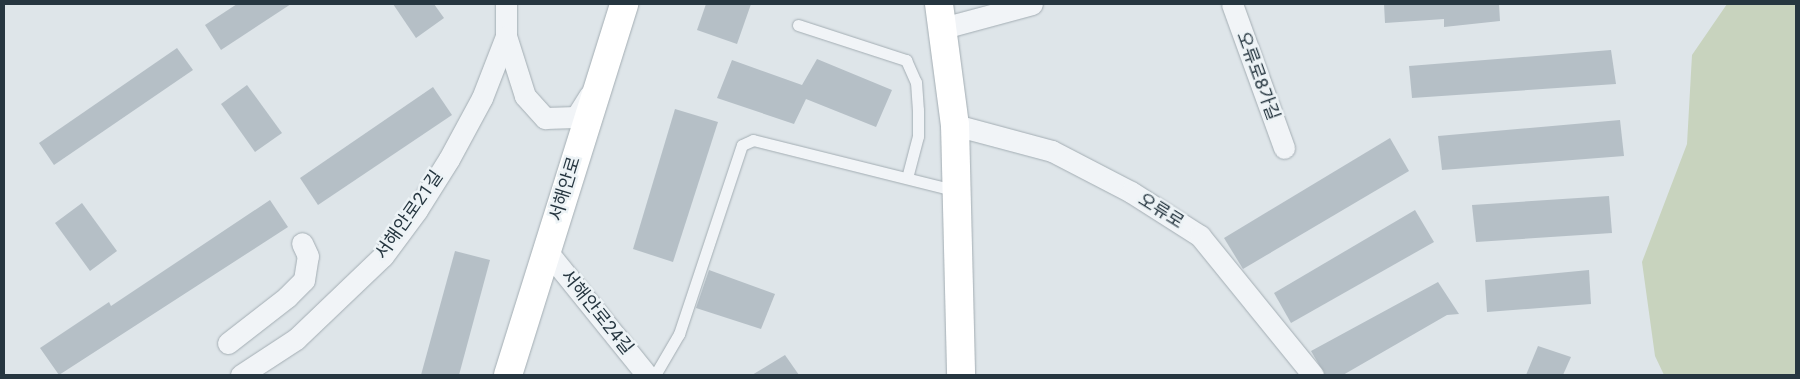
<!DOCTYPE html>
<meta charset="utf-8">
<style>
body{margin:0}
#map{position:relative;width:1800px;height:379px;overflow:hidden;background:#dee5e9;font-family:Roboto,"Noto Sans KR",sans-serif}
div>[style]{position:absolute}
.green>*{inset:0;background:#c8d3be}
.building>*{inset:0;background:#b5bfc6}
.roads{filter:drop-shadow(0 0 1px #a3adb3) drop-shadow(0 0 1px #a3adb3)}
.service>*{height:11px;margin:-5.5px;padding:0 5.5px;transform-origin:5.5px;border-radius:5.5px;background:#f1f4f7}
.minor>*{height:21px;margin:-10.5px;padding:0 10.5px;transform-origin:10.5px;border-radius:10.5px;background:#f1f4f7}
.secondary>*{height:28px;margin:-14px;padding:0 14px;transform-origin:14px;border-radius:14px;background:#fff}
span{translate:-50% -50%;white-space:nowrap;text-align:center;line-height:1.15;-webkit-text-stroke:5px #edf3f6;paint-order:stroke}
.street-label{font-size:18px;color:#263640}
.frame{position:absolute;inset:0;border:5px solid #263640;pointer-events:none}
</style>
<div id="map">
<div class="green">
<div style="clip-path:polygon(1727px 4px,1796px 4px,1796px 375px,1664px 375px,1655px 356px,1642px 262px,1687px 144px,1692px 55px)"></div>
</div>
<div class="building">
<div style="clip-path:polygon(237px 4px,291px 4px,221px 50px,205px 25px)"></div>
<div style="clip-path:polygon(393px 4px,434px 4px,444px 18px,416px 38px)"></div>
<div style="clip-path:polygon(706px 4px,751px 4px,737px 44px,697px 30px)"></div>
<div style="clip-path:polygon(1384px 4px,1499px 4px,1500px 21px,1444px 27px,1444px 19px,1385px 23px)"></div>
<div style="clip-path:polygon(177px 48px,193px 70px,54px 165px,39px 143px)"></div>
<div style="clip-path:polygon(1611px 50px,1616px 84px,1412px 98px,1409px 66px)"></div>
<div style="clip-path:polygon(817px 59px,892px 90px,876px 127px,806px 99px,794px 124px,717px 98px,732px 60px,802px 85px)"></div>
<div style="clip-path:polygon(247px 85px,282px 133px,255px 152px,221px 104px)"></div>
<div style="clip-path:polygon(433px 87px,452px 115px,318px 205px,300px 178px)"></div>
<div style="clip-path:polygon(675px 109px,718px 122px,673px 262px,633px 249px)"></div>
<div style="clip-path:polygon(1620px 120px,1624px 156px,1442px 170px,1438px 136px)"></div>
<div style="clip-path:polygon(1390px 138px,1409px 171px,1243px 269px,1224px 238px)"></div>
<div style="clip-path:polygon(1609px 196px,1612px 233px,1476px 242px,1472px 205px)"></div>
<div style="clip-path:polygon(270px 200px,288px 227px,59px 375px,40px 348px,109px 302px,111px 306px)"></div>
<div style="clip-path:polygon(82px 203px,117px 251px,90px 271px,55px 223px)"></div>
<div style="clip-path:polygon(1415px 210px,1434px 242px,1291px 323px,1274px 293px)"></div>
<div style="clip-path:polygon(455px 251px,490px 260px,459px 375px,421px 375px)"></div>
<div style="clip-path:polygon(709px 270px,775px 294px,761px 329px,696px 308px)"></div>
<div style="clip-path:polygon(1589px 270px,1591px 304px,1487px 312px,1485px 280px)"></div>
<div style="clip-path:polygon(1438px 282px,1459px 314px,1447px 315px,1343px 375px,1325px 375px,1311px 351px)"></div>
<div style="clip-path:polygon(1538px 346px,1571px 357px,1563px 375px,1526px 375px)"></div>
<div style="clip-path:polygon(785px 355px,799px 375px,752px 375px)"></div>
</div>
<div class="roads">
<div class="service">
<div style="left:798px;top:25px;width:114px;rotate:18deg"></div>
<div style="left:906px;top:60px;width:24px;rotate:66deg"></div>
<div style="left:916px;top:82px;width:28px;rotate:86deg"></div>
<div style="left:918px;top:110px;width:26px;rotate:90deg"></div>
<div style="left:918px;top:136px;width:43px;rotate:104.7deg"></div>
<div style="left:655px;top:375px;width:48px;rotate:-59.7deg"></div>
<div style="left:679px;top:334px;width:199px;rotate:-71.6deg"></div>
<div style="left:742px;top:145px;width:12px;rotate:-24deg"></div>
<div style="left:753px;top:140px;width:207px;rotate:14deg"></div>
</div>
<div class="minor">
<div style="left:1232px;top:4px;width:153px;rotate:70.1deg"></div>
<div style="left:943px;top:28px;width:92px;rotate:-15.1deg"></div>
<div style="left:506px;top:36px;width:32px;rotate:-90deg"></div>
<div style="left:955px;top:125px;width:100px;rotate:15deg"></div>
<div style="left:1052px;top:151px;width:89px;rotate:27.4deg"></div>
<div style="left:1131px;top:192px;width:82px;rotate:32.5deg"></div>
<div style="left:1200px;top:236px;width:179px;rotate:50.9deg"></div>
<div style="left:546px;top:250px;width:161px;rotate:51.1deg"></div>
<div style="left:228px;top:343px;width:75px;rotate:-37.9deg"></div>
<div style="left:287px;top:297px;width:24px;rotate:-45deg"></div>
<div style="left:304px;top:280px;width:24px;rotate:-81deg"></div>
<div style="left:308px;top:256px;width:14px;rotate:-115deg"></div>
<div style="left:241px;top:375px;width:66px;rotate:-33.2deg"></div>
<div style="left:296px;top:339px;width:120px;rotate:-43.7deg"></div>
<div style="left:383px;top:256px;width:57px;rotate:-53.5deg"></div>
<div style="left:417px;top:210px;width:60px;rotate:-57.9deg"></div>
<div style="left:449px;top:159px;width:69px;rotate:-61.6deg"></div>
<div style="left:482px;top:98px;width:66px;rotate:-68.8deg"></div>
<div style="left:506px;top:36px;width:63px;rotate:72.4deg"></div>
<div style="left:525px;top:96px;width:30px;rotate:48deg"></div>
<div style="left:545px;top:118px;width:31px;rotate:-2deg"></div>
<div style="left:576px;top:117px;width:26px;rotate:-58deg"></div>
</div>
<div class="secondary">
<div style="left:939px;top:4px;width:122px;rotate:82.5deg"></div>
<div style="left:955px;top:125px;width:250px;rotate:88.6deg"></div>
<div style="left:508px;top:375px;width:389px;rotate:-72.6deg"></div>
</div>
</div>
<div class="street-label">
<span style="left:1258px;top:76px;rotate:70deg">오류로8가길</span>
<span style="left:565px;top:189px;rotate:-73deg">서해안로</span>
<span style="left:1161px;top:211px;rotate:32deg">오류로</span>
<span style="left:409px;top:215px;rotate:-55deg">서해안로21길</span>
<span style="left:597px;top:312px;rotate:51deg">서해안로24길</span>
</div>
<div class="frame"></div>
</div>
